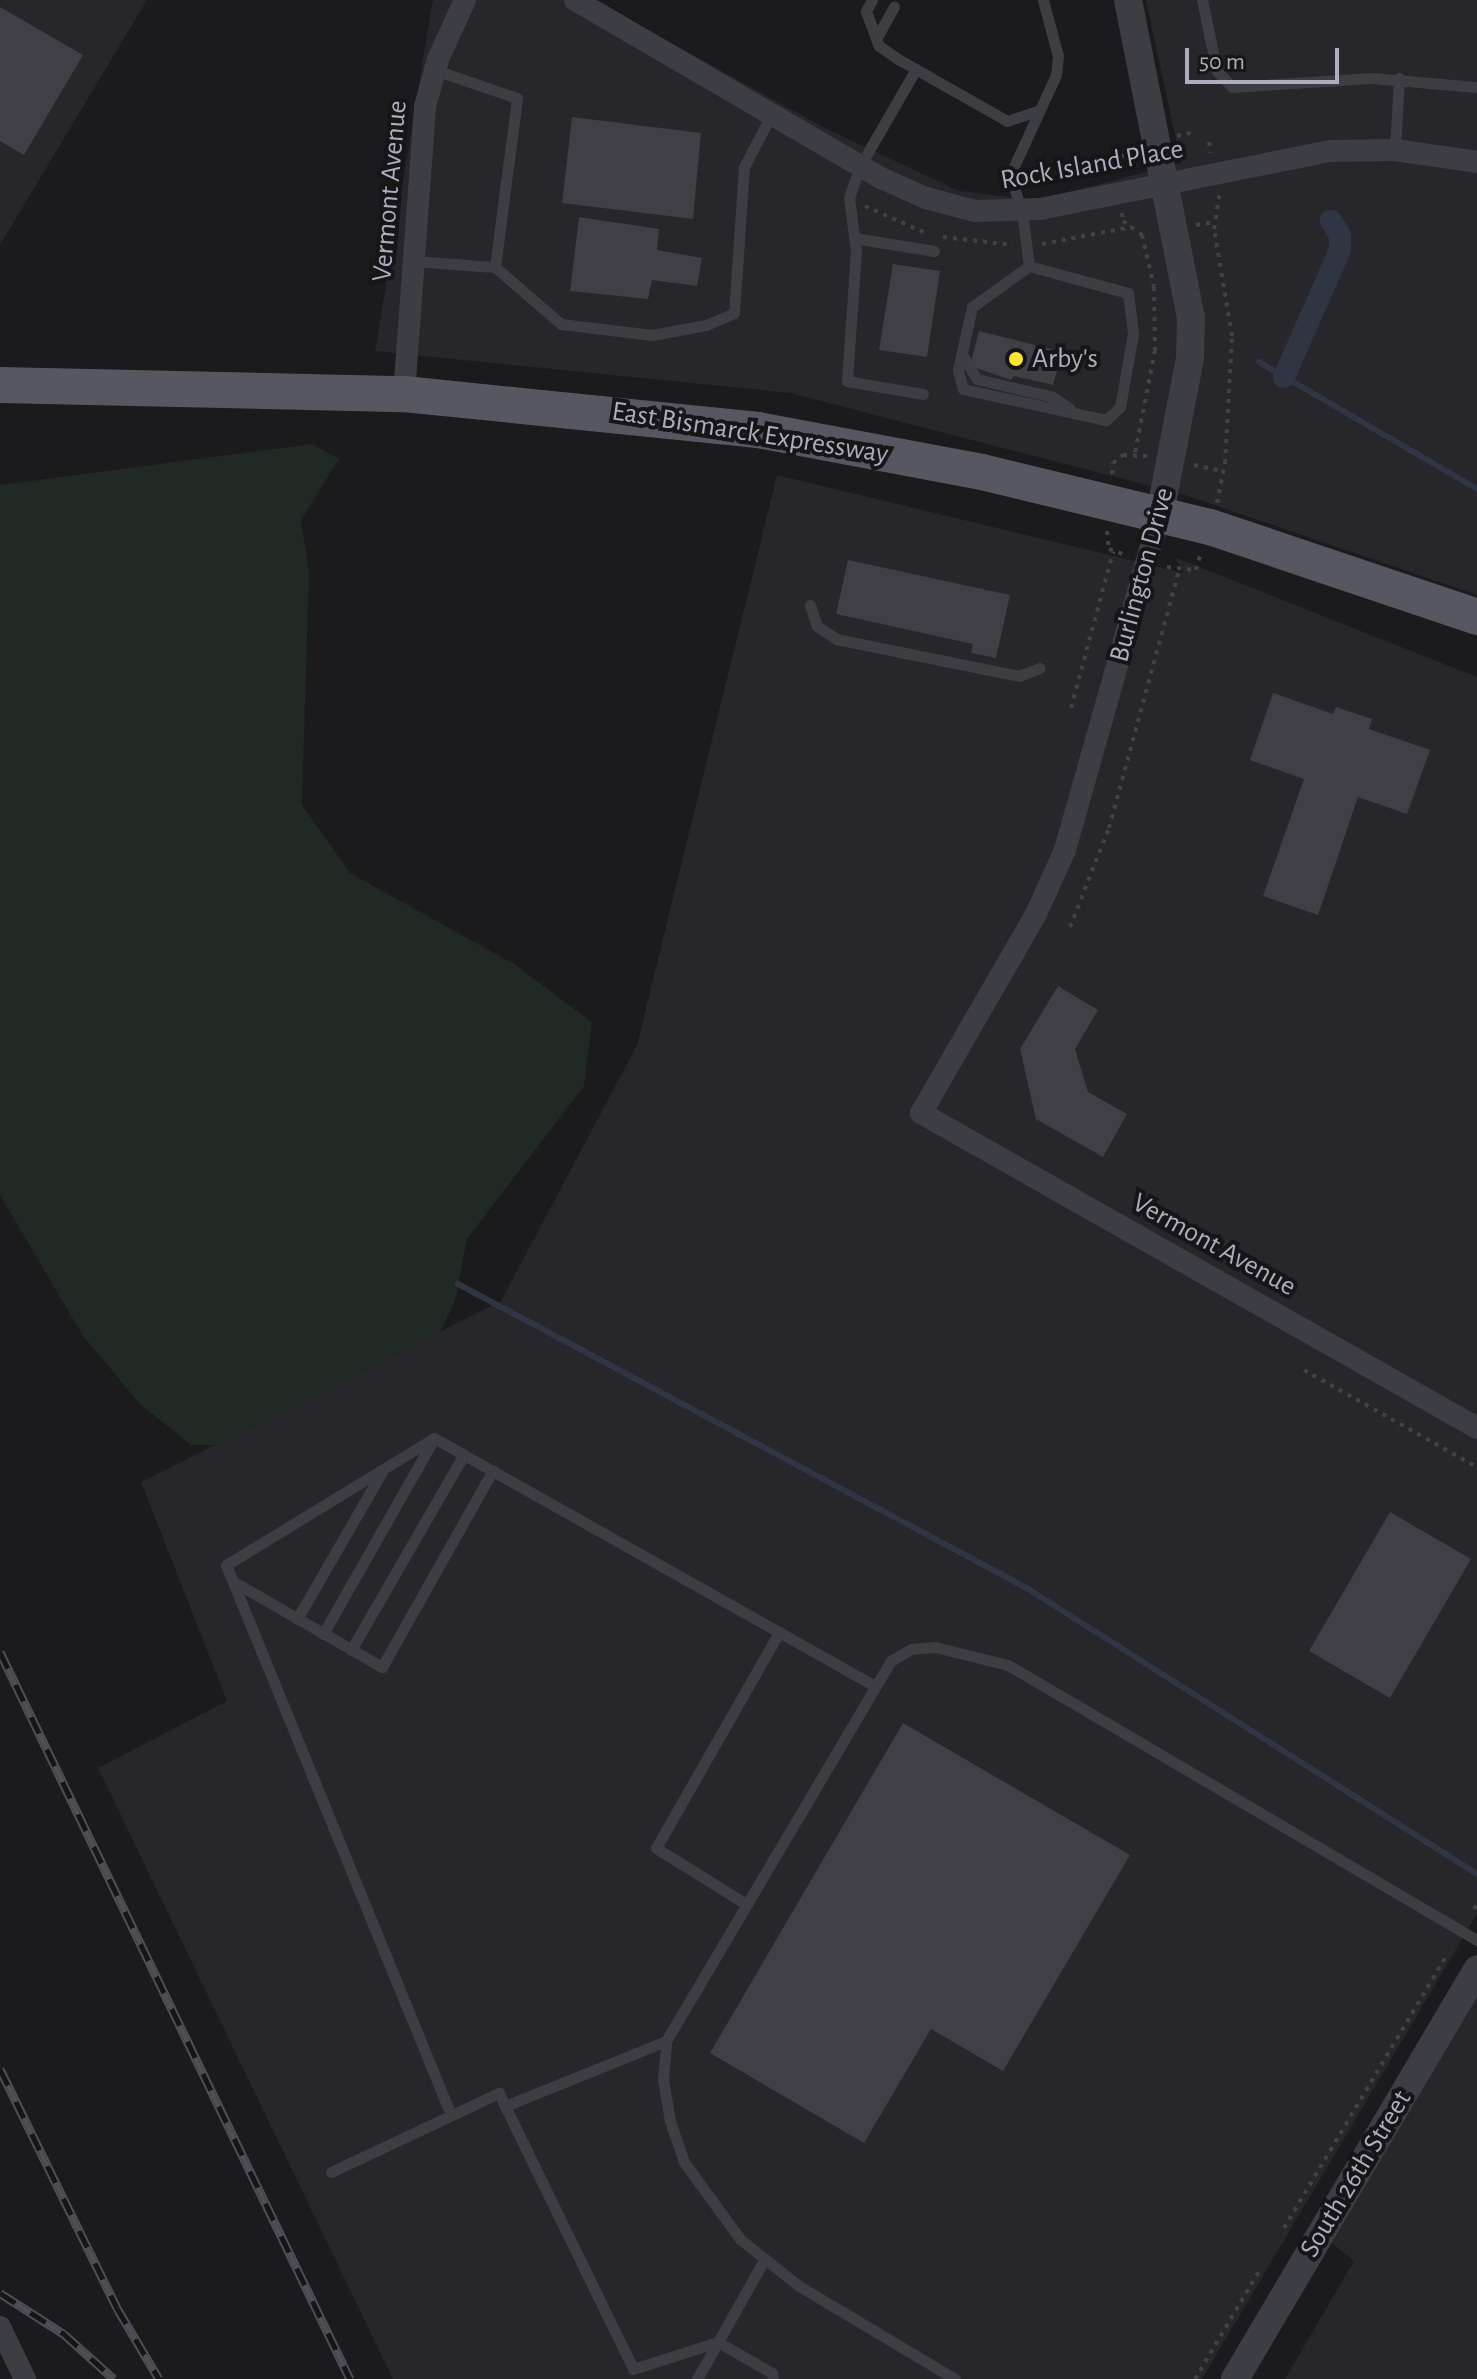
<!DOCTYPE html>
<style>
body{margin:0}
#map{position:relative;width:1477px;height:2379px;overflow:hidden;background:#1b1a1d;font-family:"Alegreya Sans",sans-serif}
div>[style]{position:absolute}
.built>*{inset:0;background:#27262a}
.green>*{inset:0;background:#202923}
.stream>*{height:6px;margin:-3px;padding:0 3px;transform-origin:3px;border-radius:3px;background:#2f3542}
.canal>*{height:22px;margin:-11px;padding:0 11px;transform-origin:11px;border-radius:11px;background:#2f3542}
.building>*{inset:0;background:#403f45}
.path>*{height:4px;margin-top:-2px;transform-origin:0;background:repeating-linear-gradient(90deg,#414149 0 4px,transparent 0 10px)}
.service>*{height:11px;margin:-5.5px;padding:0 5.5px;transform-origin:5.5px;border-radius:5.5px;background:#3d3d44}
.minor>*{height:22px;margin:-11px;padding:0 11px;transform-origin:11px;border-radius:11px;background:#3d3d44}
.tertiary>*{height:28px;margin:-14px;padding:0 14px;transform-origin:14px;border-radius:14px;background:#3d3d44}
.primary>*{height:36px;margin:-18px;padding:0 18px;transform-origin:18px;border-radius:18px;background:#575761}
.rail>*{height:9px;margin-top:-4.5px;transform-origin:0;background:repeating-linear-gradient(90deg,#161518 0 18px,#4e4e57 0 36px);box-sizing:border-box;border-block:2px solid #4e4e57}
.dots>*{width:22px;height:22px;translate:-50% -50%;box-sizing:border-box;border:4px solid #161518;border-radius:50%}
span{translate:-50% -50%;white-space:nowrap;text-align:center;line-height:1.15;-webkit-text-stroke:8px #161518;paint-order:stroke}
.street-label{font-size:28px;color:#acaebd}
.poi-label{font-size:28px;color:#acaebd}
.left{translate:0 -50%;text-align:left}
.scale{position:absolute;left:1185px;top:48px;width:154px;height:36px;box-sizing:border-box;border:4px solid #acaebd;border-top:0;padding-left:10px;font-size:24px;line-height:28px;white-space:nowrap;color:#acaebd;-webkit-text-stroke:6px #161518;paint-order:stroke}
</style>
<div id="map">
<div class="built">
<div style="clip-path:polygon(0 0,147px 0,0 245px)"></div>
<div style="clip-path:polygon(433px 0,594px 0,823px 127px,959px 191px,1037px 200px,1181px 163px,1146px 0,1477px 0,1477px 595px,1185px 495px,790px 393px,375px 351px)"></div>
<div style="clip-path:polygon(777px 475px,1184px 573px,1174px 557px,1477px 677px,1477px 1914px,1202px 2379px,393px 2379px,98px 1768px,227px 1701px,141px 1482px,501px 1301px,637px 1045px)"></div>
<div style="clip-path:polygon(1477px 1996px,1477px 2379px,1285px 2379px,1354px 2261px,1332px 2243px)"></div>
</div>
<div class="green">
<div style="clip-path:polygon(312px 444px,339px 459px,301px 520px,309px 572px,302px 805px,350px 873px,516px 965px,592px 1022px,584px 1086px,467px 1239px,455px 1301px,440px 1332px,216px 1445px,191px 1445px,140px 1404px,83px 1336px,0 1195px,0 485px)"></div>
</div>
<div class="stream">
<div style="left:1259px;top:362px;width:252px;rotate:30.2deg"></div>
<div style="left:458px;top:1284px;width:643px;rotate:28.12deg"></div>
<div style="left:1025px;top:1587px;width:535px;rotate:32.41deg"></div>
</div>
<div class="canal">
<div style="left:1284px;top:377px;width:139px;rotate:-66.2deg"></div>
<div style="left:1340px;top:250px;width:15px;rotate:-90deg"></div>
<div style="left:1340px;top:235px;width:17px;rotate:-123deg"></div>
</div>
<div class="building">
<div style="clip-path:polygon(0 7px,83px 55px,24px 155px,0 141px)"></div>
<div style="clip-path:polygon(572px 117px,701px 133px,693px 219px,562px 203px)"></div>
<div style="clip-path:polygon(579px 217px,659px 229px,657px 250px,702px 258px,697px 286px,652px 280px,648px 299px,570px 291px)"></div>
<div style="clip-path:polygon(893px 264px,940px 271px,927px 357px,879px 350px)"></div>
<div style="clip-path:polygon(979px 331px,1062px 352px,1053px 385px,1014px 376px,1011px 380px,970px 366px)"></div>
<div style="clip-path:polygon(848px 560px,1010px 595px,996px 658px,971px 653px,973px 644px,836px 614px)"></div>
<div style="clip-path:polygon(1273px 693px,1333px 714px,1336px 707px,1372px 719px,1369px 729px,1430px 750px,1407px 814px,1358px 797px,1318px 915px,1263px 896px,1304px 779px,1250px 760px)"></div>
<div style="clip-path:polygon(1058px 986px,1098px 1010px,1075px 1049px,1088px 1092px,1127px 1114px,1103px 1157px,1036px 1119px,1020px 1049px)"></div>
<div style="clip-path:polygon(1390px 1512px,1471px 1559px,1390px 1698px,1309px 1651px)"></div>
<div style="clip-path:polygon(903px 1723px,1130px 1855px,1003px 2071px,931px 2029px,864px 2143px,710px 2053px)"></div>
</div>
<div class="path">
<div style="left:1177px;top:136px;width:17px;rotate:-13deg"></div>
<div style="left:1209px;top:142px;width:11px;rotate:80deg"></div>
<div style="left:1115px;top:173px;width:9px;rotate:-96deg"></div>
<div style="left:1114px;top:164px;width:25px;rotate:-42deg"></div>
<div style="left:865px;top:206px;width:64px;rotate:24.1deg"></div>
<div style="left:1122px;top:213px;width:8px;rotate:83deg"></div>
<div style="left:1123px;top:221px;width:24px;rotate:36deg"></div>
<div style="left:1142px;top:235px;width:53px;rotate:77deg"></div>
<div style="left:1154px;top:287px;width:63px;rotate:89.1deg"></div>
<div style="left:1155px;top:350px;width:105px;rotate:101deg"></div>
<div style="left:1196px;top:225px;width:18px;rotate:-9deg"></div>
<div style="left:943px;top:237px;width:70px;rotate:6.5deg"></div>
<div style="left:1042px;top:244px;width:91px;rotate:-10.8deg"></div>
<div style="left:1194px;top:465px;width:30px;rotate:12deg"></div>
<div style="left:1112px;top:474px;width:11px;rotate:-85deg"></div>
<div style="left:1113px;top:463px;width:13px;rotate:-39deg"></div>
<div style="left:1123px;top:455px;width:27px;rotate:2deg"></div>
<div style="left:1217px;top:503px;width:41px;rotate:-78.7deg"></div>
<div style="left:1225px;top:463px;width:127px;rotate:-86.8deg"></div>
<div style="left:1232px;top:336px;width:109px;rotate:-99.5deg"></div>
<div style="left:1214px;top:229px;width:36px;rotate:-81deg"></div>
<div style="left:1107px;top:531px;width:18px;rotate:84deg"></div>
<div style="left:1109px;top:549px;width:20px;rotate:20deg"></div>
<div style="left:1167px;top:567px;width:29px;rotate:6deg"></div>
<div style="left:1196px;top:570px;width:18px;rotate:-74deg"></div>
<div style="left:1071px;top:708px;width:162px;rotate:-74.9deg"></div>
<div style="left:1070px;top:927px;width:106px;rotate:-68.5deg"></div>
<div style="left:1109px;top:828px;width:266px;rotate:-74.8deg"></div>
<div style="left:1304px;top:1370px;width:198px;rotate:29.3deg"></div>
<div style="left:1474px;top:1909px;width:6px;rotate:-59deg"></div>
<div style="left:1284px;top:2228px;width:317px;rotate:-59.2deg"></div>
<div style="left:1195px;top:2379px;width:129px;rotate:-59.3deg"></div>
</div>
<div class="service">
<div style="left:872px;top:0;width:13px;rotate:119deg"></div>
<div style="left:866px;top:11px;width:37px;rotate:70deg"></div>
<div style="left:879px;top:46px;width:23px;rotate:34deg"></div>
<div style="left:898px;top:59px;width:125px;rotate:29.6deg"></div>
<div style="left:1007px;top:121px;width:33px;rotate:-18deg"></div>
<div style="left:1202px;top:0;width:73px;rotate:78.1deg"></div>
<div style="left:1217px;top:71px;width:22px;rotate:47deg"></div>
<div style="left:1232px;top:87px;width:140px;rotate:-3.7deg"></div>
<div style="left:1372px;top:78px;width:105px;rotate:4.9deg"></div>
<div style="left:876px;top:39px;width:37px;rotate:-61deg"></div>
<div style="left:916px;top:69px;width:112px;rotate:120deg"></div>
<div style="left:860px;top:166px;width:34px;rotate:109deg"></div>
<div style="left:849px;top:198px;width:53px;rotate:82.5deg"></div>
<div style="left:856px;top:251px;width:130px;rotate:94deg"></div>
<div style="left:847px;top:381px;width:77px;rotate:9.7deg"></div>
<div style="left:435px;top:70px;width:87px;rotate:18.9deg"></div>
<div style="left:517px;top:98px;width:170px;rotate:97.4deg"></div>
<div style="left:495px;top:267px;width:87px;rotate:40.8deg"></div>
<div style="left:561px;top:324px;width:92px;rotate:6.9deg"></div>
<div style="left:652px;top:335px;width:55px;rotate:-10.5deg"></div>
<div style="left:706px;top:325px;width:30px;rotate:-23deg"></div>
<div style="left:734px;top:313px;width:146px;rotate:-86.1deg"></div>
<div style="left:744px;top:167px;width:59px;rotate:-62.6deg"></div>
<div style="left:1395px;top:150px;width:72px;rotate:-86.8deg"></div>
<div style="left:854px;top:238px;width:81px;rotate:9.2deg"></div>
<div style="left:413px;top:261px;width:82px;rotate:4.2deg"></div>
<div style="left:1029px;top:266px;width:103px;rotate:15.3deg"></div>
<div style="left:1128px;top:293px;width:41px;rotate:83deg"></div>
<div style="left:1133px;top:334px;width:74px;rotate:100.1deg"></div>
<div style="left:1120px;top:407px;width:19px;rotate:137deg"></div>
<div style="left:1106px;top:420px;width:146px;rotate:-167.8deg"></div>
<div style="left:963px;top:389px;width:20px;rotate:-105deg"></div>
<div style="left:958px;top:370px;width:65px;rotate:-77.5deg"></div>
<div style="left:972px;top:307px;width:70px;rotate:-35.7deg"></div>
<div style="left:1029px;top:266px;width:54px;rotate:-97.4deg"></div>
<div style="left:1022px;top:212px;width:39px;rotate:-108deg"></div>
<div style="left:1010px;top:175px;width:110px;rotate:-65.3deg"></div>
<div style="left:1056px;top:75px;width:19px;rotate:-84deg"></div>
<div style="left:1058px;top:56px;width:58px;rotate:-105deg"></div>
<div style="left:963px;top:356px;width:27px;rotate:59deg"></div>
<div style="left:977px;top:379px;width:78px;rotate:13.3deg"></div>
<div style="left:1053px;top:397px;width:21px;rotate:35deg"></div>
<div style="left:810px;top:605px;width:22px;rotate:72deg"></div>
<div style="left:817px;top:626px;width:23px;rotate:34deg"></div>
<div style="left:836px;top:639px;width:187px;rotate:11.4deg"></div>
<div style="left:1019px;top:676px;width:22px;rotate:-21deg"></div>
<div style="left:234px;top:1582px;width:171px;rotate:29.9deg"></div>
<div style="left:382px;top:1667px;width:226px;rotate:-60.6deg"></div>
<div style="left:297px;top:1619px;width:172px;rotate:-60deg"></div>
<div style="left:323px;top:1634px;width:223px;rotate:-60.4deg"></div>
<div style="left:351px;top:1650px;width:226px;rotate:-60deg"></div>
<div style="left:746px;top:1904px;width:106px;rotate:-148.1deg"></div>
<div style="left:656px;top:1848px;width:249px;rotate:-60.3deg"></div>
<div style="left:666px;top:2041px;width:174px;rotate:158deg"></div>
<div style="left:505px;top:2106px;width:292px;rotate:64deg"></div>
<div style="left:633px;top:2369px;width:89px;rotate:-17.6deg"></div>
<div style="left:718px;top:2342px;width:94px;rotate:-60.7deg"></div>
<div style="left:451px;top:2115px;width:594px;rotate:-112.25deg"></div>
<div style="left:226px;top:1565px;width:244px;rotate:-31.4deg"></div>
<div style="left:434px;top:1438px;width:504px;rotate:29.36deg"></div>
<div style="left:331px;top:2172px;width:186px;rotate:-25.2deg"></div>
<div style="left:499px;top:2093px;width:14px;rotate:65deg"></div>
<div style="left:697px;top:2379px;width:43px;rotate:-60.4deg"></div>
<div style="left:718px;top:2342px;width:62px;rotate:29.9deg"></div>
<div style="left:772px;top:2373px;width:6px;rotate:81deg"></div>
<div style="left:955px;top:2379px;width:182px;rotate:-149.2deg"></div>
<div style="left:799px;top:2286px;width:75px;rotate:-141.5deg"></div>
<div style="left:740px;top:2239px;width:95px;rotate:-126deg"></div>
<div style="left:684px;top:2162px;width:43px;rotate:-108.9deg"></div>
<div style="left:670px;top:2121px;width:43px;rotate:-99.5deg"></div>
<div style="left:663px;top:2079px;width:38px;rotate:-85deg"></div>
<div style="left:666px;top:2041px;width:442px;rotate:-59.4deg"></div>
<div style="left:891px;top:1661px;width:23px;rotate:-31deg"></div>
<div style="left:911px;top:1649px;width:24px;rotate:-5deg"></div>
<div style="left:935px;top:1647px;width:75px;rotate:13.9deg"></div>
<div style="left:1008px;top:1665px;width:544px;rotate:30.39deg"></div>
</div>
<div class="minor">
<div style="left:575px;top:0;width:354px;rotate:30.2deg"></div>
<div style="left:881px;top:178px;width:49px;rotate:24deg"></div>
<div style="left:926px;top:198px;width:51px;rotate:14.9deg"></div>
<div style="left:975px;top:211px;width:65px;rotate:-1.8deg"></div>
<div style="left:1040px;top:209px;width:296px;rotate:-11.3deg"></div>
<div style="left:1330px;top:151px;width:65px;rotate:-0.9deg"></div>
<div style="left:1395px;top:150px;width:83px;rotate:8.3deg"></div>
<div style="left:404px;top:394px;width:288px;rotate:-85.8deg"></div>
<div style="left:425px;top:107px;width:50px;rotate:-74.8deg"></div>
<div style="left:438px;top:59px;width:65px;rotate:-65.4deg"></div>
<div style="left:1160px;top:514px;width:349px;rotate:105.8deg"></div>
<div style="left:1065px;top:850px;width:70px;rotate:114.4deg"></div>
<div style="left:1036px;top:914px;width:230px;rotate:120deg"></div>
<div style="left:921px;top:1113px;width:639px;rotate:29.53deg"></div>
<div style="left:0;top:2327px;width:58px;rotate:64.3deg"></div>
</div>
<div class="tertiary">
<div style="left:1128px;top:0;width:323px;rotate:78.8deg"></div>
<div style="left:1191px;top:317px;width:41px;rotate:91.4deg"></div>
<div style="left:1190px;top:358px;width:159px;rotate:100.9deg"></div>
<div style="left:1235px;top:2379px;width:476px;rotate:-59.4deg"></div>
</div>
<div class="primary">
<div style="left:0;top:385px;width:404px;rotate:1.3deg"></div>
<div style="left:404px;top:394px;width:356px;rotate:5.8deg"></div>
<div style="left:758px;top:430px;width:228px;rotate:10.6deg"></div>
<div style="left:982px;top:472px;width:235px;rotate:13.6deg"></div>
<div style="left:1210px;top:527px;width:282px;rotate:18.6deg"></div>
</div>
<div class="rail">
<div style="left:0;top:1652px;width:807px;rotate:64.29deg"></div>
<div style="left:0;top:2069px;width:266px;rotate:63.9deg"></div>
<div style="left:117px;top:2308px;width:82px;rotate:59.4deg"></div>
<div style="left:0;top:2293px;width:76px;rotate:32.6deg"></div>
<div style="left:64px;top:2334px;width:67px;rotate:42deg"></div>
</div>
<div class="dots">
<div style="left:1016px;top:359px;background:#fce633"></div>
</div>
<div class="street-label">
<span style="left:1092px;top:165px;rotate:-10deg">Rock Island Place</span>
<span style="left:390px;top:191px;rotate:-85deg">Vermont Avenue</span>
<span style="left:750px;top:433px;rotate:9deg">East Bismarck Expressway</span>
<span style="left:1142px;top:575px;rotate:-75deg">Burlington Drive</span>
<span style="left:1214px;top:1245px;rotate:29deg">Vermont Avenue</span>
<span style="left:1356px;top:2174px;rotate:-59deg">South 26th Street</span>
</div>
<div class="poi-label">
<span class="left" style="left:1032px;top:359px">Arby's</span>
</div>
<div class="scale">50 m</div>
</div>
